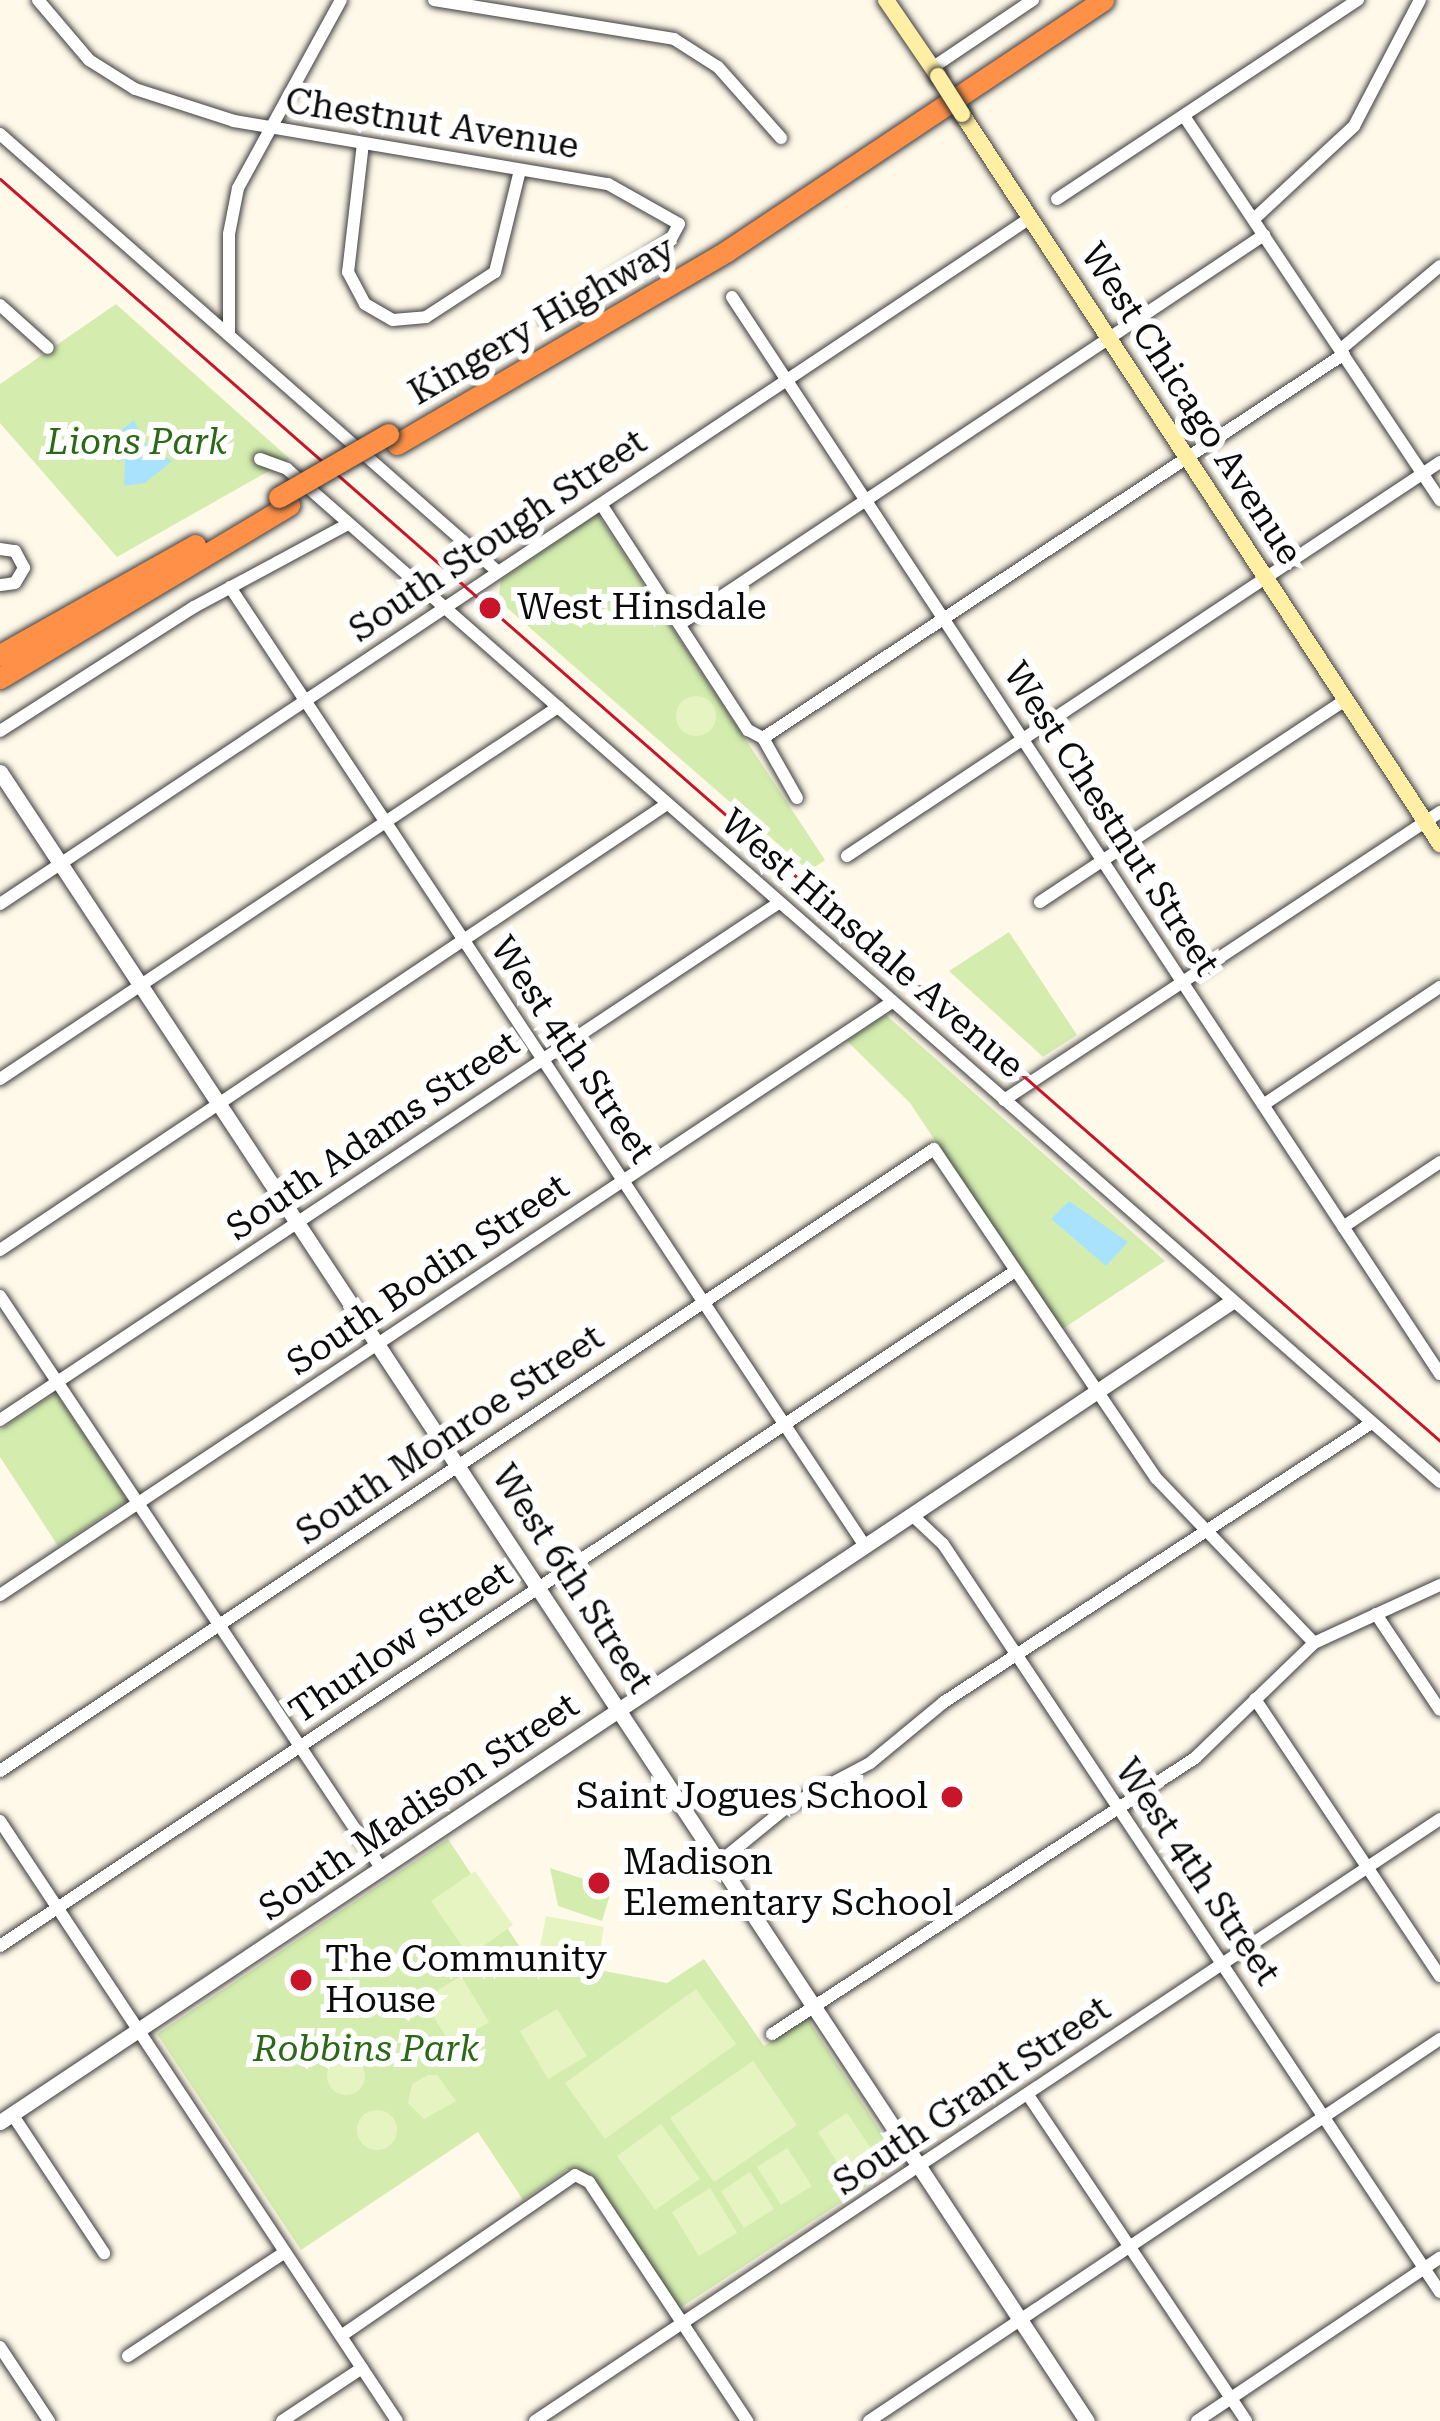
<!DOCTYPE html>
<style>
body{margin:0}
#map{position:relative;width:1440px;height:2421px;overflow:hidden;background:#fff9ea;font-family:"Roboto Serif",serif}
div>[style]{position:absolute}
.green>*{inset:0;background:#d4edaf}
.pitch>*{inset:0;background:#e6f4c2}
.round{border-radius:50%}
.water>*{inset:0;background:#a8e2fd}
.roads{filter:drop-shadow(0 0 3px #3e3e3e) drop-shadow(0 0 3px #3e3e3e)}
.minor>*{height:12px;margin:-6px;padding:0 6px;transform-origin:6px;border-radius:6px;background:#fff}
.tertiary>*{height:15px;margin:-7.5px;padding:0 7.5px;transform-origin:7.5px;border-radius:7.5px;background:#fff}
.secondary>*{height:16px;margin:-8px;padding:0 8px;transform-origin:8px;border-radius:8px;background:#ffefa5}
.motorway>*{height:21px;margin:-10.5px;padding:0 10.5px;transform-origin:10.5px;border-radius:10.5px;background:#ff9048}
.rail>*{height:3px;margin:-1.5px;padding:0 1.5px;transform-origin:1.5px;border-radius:1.5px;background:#c91529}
.bridges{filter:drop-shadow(0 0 3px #2d2d2d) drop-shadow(0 0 3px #2d2d2d)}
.secondary-bridge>*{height:16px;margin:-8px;padding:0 8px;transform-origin:8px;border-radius:8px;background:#ffefa5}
.motorway-bridge>*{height:21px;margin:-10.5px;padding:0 10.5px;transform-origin:10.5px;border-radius:10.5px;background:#ff9048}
.dots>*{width:33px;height:33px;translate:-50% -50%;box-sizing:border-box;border:6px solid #fff;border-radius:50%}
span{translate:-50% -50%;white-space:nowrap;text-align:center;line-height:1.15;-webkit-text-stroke:12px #fff;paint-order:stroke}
.street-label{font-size:36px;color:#0b0b0b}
.park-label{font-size:36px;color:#2c6916;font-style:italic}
.poi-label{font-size:36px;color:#0b0b0b}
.left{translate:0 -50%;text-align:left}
.right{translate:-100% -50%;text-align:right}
</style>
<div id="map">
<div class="green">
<div style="clip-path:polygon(116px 304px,290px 459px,117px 557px,0 423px,0 384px)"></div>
<div style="clip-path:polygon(597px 514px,825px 860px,809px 871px,498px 600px,501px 580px)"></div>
<div style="clip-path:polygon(1009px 932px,1077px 1035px,1043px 1057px,949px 971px)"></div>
<div style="clip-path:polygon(886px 1015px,1165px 1261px,1061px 1330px,910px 1103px,847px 1041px)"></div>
<div style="clip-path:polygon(56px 1393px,127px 1500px,58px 1546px,0 1457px,0 1430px)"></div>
<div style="clip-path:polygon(448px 1839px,526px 1956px,667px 1983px,704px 1959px,764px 2046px,807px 2018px,901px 2163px,680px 2308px,592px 2175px,567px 2169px,523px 2200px,478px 2132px,301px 2250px,157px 2034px)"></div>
<div style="clip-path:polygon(550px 1868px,612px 1888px,602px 1921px,558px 1906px)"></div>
</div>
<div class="pitch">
<div class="round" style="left:676px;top:696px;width:40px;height:40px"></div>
<div style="clip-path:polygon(475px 1871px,513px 1925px,469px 1956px,431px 1901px)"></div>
<div style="clip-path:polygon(546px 1916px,604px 1927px,597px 1968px,538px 1957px)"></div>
<div style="clip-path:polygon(461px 1976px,489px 2022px,451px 2045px,423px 1999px)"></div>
<div style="clip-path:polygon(696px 1989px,736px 2044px,605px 2139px,565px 2083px)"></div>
<div style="clip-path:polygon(557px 2009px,587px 2056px,548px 2079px,520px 2031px)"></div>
<div class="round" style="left:327px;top:2057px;width:38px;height:38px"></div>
<div style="clip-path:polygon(753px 2061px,797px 2125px,714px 2182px,670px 2118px)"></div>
<div style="clip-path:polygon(428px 2075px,437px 2075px,456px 2101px,424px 2119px,408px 2103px,412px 2084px)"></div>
<div class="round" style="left:357px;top:2110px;width:40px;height:40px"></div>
<div style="clip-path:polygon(847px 2113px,872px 2150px,842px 2170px,818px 2132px)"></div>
<div style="clip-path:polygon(661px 2124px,700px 2179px,655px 2210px,617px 2156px)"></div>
<div style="clip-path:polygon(787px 2148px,812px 2186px,781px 2205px,757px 2167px)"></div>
<div style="clip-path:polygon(750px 2172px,774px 2209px,744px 2228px,721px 2191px)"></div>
<div style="clip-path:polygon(710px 2188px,737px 2233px,699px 2256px,672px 2212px)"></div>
</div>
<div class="water">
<div style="clip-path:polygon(134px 420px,147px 446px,172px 461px,145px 483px,124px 486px,125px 459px,118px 462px,107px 442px)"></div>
<div style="clip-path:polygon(1069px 1201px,1128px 1242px,1106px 1266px,1051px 1219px)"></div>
</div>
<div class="roads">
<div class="minor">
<div style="left:38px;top:0;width:79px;rotate:49.6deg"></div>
<div style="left:89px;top:60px;width:54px;rotate:32.2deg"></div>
<div style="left:135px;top:89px;width:104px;rotate:17.9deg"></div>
<div style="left:234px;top:121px;width:379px;rotate:9.6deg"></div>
<div style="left:608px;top:184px;width:81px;rotate:29.4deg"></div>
<div style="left:679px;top:224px;width:19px;rotate:118deg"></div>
<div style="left:670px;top:241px;width:147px;rotate:146.6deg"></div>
<div style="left:434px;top:0;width:243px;rotate:9.2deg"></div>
<div style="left:674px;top:39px;width:52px;rotate:32.5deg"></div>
<div style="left:718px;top:67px;width:95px;rotate:48.4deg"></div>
<div style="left:932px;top:68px;width:122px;rotate:-34deg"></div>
<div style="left:1184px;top:116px;width:462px;rotate:56.3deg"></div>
<div style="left:0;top:134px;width:663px;rotate:41.33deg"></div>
<div style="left:363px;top:143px;width:130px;rotate:96.6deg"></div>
<div style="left:348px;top:272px;width:36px;rotate:62deg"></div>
<div style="left:365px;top:304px;width:32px;rotate:30deg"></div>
<div style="left:393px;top:320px;width:33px;rotate:-5deg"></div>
<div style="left:426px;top:317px;width:82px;rotate:-33.1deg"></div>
<div style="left:495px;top:272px;width:105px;rotate:-76.2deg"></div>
<div style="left:1057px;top:199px;width:361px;rotate:-33.5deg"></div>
<div style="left:1254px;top:219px;width:137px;rotate:-42.9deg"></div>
<div style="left:1354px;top:126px;width:142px;rotate:-62.4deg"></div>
<div style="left:732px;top:297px;width:1289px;rotate:56.68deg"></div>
<div style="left:0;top:305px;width:64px;rotate:41.9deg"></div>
<div style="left:229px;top:334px;width:100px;rotate:-90deg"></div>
<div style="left:229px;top:234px;width:47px;rotate:-78.9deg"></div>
<div style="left:238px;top:188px;width:214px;rotate:-61.3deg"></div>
<div style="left:1341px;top:349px;width:129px;rotate:-40deg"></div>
<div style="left:260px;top:459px;width:29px;rotate:20deg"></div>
<div style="left:287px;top:469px;width:1535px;rotate:41.3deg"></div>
<div style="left:601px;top:504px;width:270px;rotate:57deg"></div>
<div style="left:748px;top:730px;width:17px;rotate:28deg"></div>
<div style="left:763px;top:738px;width:696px;rotate:-33.46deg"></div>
<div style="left:0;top:549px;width:15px;rotate:8deg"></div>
<div style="left:15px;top:551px;width:19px;rotate:62deg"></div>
<div style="left:24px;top:568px;width:17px;rotate:121deg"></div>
<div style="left:15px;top:583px;width:15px;rotate:172deg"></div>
<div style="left:230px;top:587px;width:1150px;rotate:56.49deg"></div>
<div style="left:680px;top:624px;width:702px;rotate:-33.67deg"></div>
<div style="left:0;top:731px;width:230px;rotate:-32.6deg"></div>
<div style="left:194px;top:607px;width:175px;rotate:-28.3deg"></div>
<div style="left:763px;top:738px;width:69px;rotate:60.5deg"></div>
<div style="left:847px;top:856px;width:712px;rotate:-33.6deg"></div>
<div style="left:1040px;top:902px;width:366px;rotate:-33.5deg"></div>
<div style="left:0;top:904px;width:1238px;rotate:-33.66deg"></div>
<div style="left:0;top:1079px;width:671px;rotate:-33.69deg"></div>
<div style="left:1004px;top:1100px;width:523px;rotate:-33.45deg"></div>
<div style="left:1263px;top:1105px;width:213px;rotate:-33.7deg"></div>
<div style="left:1343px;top:1227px;width:117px;rotate:-33.8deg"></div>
<div style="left:0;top:1250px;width:802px;rotate:-33.77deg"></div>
<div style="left:0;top:1296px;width:687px;rotate:56.33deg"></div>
<div style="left:0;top:1420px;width:936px;rotate:-33.59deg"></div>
<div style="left:912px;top:1515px;width:42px;rotate:43.1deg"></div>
<div style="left:943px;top:1544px;width:898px;rotate:56.4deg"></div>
<div style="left:0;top:1595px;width:1068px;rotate:-33.62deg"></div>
<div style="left:1376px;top:1614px;width:115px;rotate:56.3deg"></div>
<div style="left:1255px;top:1699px;width:333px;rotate:56.3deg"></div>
<div style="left:0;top:1771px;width:1122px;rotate:-33.66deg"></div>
<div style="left:934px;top:1149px;width:397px;rotate:56deg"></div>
<div style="left:1156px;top:1478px;width:228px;rotate:46.2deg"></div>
<div style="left:0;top:1821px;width:719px;rotate:56.51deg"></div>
<div style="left:722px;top:1860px;width:84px;rotate:-39.2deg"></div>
<div style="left:787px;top:1807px;width:94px;rotate:-27.9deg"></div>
<div style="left:870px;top:1763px;width:96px;rotate:-39.5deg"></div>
<div style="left:944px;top:1702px;width:509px;rotate:-33.13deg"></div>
<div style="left:0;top:1946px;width:1219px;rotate:-33.62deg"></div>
<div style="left:772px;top:2034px;width:505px;rotate:-33.12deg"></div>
<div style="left:1195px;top:1758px;width:165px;rotate:-44deg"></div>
<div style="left:1314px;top:1643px;width:139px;rotate:-24.7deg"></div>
<div style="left:1028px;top:2095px;width:392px;rotate:56.2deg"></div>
<div style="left:12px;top:2114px;width:167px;rotate:56.5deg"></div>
<div style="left:341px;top:2336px;width:284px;rotate:-34.5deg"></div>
<div style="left:575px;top:2175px;width:16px;rotate:27deg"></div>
<div style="left:589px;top:2182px;width:287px;rotate:56.5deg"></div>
<div style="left:0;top:2347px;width:89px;rotate:56.5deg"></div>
<div style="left:128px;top:2356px;width:188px;rotate:-33.5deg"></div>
<div style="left:282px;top:2421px;width:96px;rotate:-33.5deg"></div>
<div style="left:535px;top:2421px;width:1087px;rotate:-33.63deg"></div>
<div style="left:869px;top:2421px;width:687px;rotate:-33.78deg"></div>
<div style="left:1197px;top:2421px;width:293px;rotate:-33.9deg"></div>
</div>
<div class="tertiary">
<div style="left:0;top:772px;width:1975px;rotate:56.61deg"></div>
<div style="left:0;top:2122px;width:1479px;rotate:-33.67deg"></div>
</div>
<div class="secondary">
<div style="left:886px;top:0;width:92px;rotate:55.6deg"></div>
<div style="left:962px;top:114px;width:873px;rotate:56.78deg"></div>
</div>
<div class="motorway">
<div style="left:397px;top:444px;width:382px;rotate:-30.3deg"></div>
<div style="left:727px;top:251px;width:452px;rotate:-33.7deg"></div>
<div style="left:0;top:655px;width:224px;rotate:-29.4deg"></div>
<div style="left:0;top:678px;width:337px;rotate:-30.9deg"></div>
</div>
</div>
<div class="rail">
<div style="left:0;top:179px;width:1915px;rotate:41.23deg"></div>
</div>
<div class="bridges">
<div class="secondary-bridge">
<div style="left:938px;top:76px;width:45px;rotate:57.7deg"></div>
</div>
<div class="motorway-bridge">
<div style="left:279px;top:497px;width:126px;rotate:-30deg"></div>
</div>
</div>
<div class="dots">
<div style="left:490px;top:608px;background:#c91529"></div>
<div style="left:952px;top:1797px;background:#c91529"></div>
<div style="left:599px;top:1883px;background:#c91529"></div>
<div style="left:301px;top:1980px;background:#c91529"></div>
</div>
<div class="street-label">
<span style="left:432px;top:124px;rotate:9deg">Chestnut Avenue</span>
<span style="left:542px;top:321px;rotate:-30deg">Kingery Highway</span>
<span style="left:1191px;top:404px;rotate:57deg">West Chicago Avenue</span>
<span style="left:498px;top:536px;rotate:-34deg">South Stough Street</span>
<span style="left:1111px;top:819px;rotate:57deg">West Chestnut Street</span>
<span style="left:872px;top:944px;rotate:41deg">West Hinsdale Avenue</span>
<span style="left:572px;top:1050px;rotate:56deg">West 4th Street</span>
<span style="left:373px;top:1136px;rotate:-34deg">South Adams Street</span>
<span style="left:428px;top:1275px;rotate:-34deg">South Bodin Street</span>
<span style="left:450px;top:1435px;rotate:-34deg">South Monroe Street</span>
<span style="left:572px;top:1579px;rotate:57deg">West 6th Street</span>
<span style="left:401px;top:1643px;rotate:-34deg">Thurlow Street</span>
<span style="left:419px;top:1807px;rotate:-34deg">South Madison Street</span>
<span style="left:1197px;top:1872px;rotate:56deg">West 4th Street</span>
<span style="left:972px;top:2096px;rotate:-34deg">South Grant Street</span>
</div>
<div class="park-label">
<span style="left:137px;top:443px">Lions Park</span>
<span style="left:366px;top:2050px">Robbins Park</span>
</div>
<div class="poi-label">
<span class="left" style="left:517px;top:608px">West Hinsdale</span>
<span class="right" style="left:928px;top:1797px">Saint Jogues School</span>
<span class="left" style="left:623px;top:1883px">Madison<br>Elementary School</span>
<span class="left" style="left:325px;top:1980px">The Community<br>House</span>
</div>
</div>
